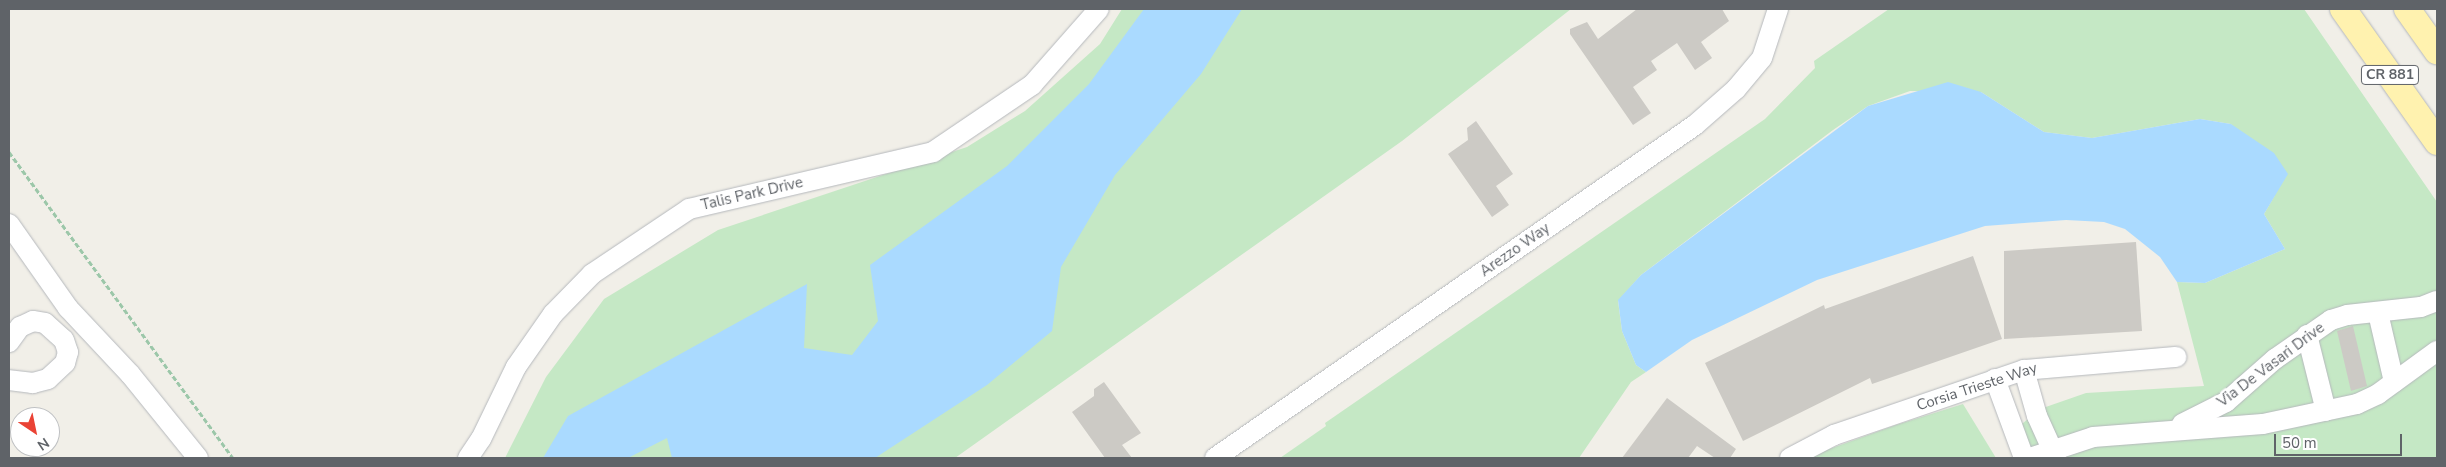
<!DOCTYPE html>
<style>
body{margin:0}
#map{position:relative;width:2446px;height:467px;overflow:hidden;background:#f1efe8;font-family:"Nunito Sans",sans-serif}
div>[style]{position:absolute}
.green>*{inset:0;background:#c5e8c5}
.water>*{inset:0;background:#aadaff}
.building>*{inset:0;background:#cccac5}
.path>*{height:3px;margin-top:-1.5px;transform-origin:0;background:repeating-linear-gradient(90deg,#9cc7a9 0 5px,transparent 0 7.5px)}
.roads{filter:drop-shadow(0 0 1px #b5b8bc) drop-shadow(0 0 1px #b5b8bc)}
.minor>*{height:20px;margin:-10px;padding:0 10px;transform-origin:10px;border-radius:10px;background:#fff}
.major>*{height:26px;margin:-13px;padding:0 13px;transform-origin:13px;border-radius:13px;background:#fff2af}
span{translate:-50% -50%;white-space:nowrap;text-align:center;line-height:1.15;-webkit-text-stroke:4.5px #fff;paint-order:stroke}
.shield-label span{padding:1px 4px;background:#fff;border:1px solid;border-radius:4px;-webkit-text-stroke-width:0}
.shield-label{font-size:14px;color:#5f6368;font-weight:700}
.street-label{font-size:15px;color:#5f6368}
.frame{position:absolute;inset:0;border:10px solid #5f6368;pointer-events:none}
.north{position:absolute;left:10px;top:407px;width:50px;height:50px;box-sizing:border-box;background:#fff;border:1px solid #bfc1c3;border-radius:50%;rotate:146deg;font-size:14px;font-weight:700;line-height:20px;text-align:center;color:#5f6368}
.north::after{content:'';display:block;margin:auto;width:18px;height:22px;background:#ea4335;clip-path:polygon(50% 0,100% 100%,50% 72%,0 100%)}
.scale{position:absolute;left:2274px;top:434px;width:128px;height:22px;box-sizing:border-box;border:2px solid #5f6368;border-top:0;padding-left:6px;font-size:15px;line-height:18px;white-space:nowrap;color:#5f6368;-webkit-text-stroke:4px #fff;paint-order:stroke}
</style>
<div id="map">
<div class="green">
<div style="clip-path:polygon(1122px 9px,1571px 9px,1402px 141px,955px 458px,505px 458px,546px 377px,604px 299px,718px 230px,967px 147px,1025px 111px,1100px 44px)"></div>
<div style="clip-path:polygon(1889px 9px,2304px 9px,2437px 202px,2437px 458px,2027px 458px,2017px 428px,2040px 409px,2086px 393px,2204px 386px,2177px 282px,2205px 283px,2285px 249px,2264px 214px,2275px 195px,2231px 124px,2200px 119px,2092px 138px,2044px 132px,1981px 92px,1910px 91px,1868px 106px,1833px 130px,1641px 275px,1618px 301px,1622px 331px,1636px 365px,1646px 372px,1631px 382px,1579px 458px,1280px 458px,1326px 426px,1325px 423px,1765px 119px,1815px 68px,1814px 61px)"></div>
<div style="clip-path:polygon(1963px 404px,1996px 458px,1804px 458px,1896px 425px)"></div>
</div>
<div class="water">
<div style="clip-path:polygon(1144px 9px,1242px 9px,1201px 74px,1115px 175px,1061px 267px,1052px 331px,987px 385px,875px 458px,672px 458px,667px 438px,628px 458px,543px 458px,568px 416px,807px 284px,804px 348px,852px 355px,878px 321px,870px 265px,1007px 166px,1089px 84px)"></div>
<div style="clip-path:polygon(1948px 82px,1981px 92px,2044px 132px,2092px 138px,2200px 119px,2231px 124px,2274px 153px,2288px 174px,2264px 214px,2285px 249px,2205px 283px,2177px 282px,2160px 257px,2125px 229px,2104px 222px,2066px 220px,1985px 226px,1817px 280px,1692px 340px,1646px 372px,1636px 365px,1622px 331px,1618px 300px,1641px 275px,1868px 106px)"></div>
</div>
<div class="building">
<div style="clip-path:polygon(1637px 9px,1722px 9px,1729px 21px,1701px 42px,1712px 58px,1695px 70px,1677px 43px,1651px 61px,1657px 70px,1633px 87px,1651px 113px,1633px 125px,1570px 34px,1570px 29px,1587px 22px,1598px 39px)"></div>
<div style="clip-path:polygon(1476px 121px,1513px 174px,1496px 186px,1509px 205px,1492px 217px,1448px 154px,1468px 140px,1467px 128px)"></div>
<div style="clip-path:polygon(2136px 242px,2142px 331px,2004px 339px,2004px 251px)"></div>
<div style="clip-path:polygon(1973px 256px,2002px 339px,1872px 384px,1870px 378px,1743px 441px,1705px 363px,1824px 305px,1825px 309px)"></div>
<div style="clip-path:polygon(2353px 326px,2367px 386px,2351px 391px,2337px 331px)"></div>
<div style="clip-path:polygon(1104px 382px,1141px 433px,1122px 445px,1132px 458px,1105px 458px,1072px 412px,1094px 396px,1094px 389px)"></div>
<div style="clip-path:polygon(1667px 398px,1736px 449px,1730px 458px,1715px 458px,1697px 446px,1688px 458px,1622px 458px)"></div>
</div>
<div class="path">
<div style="left:9px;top:152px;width:379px;rotate:53.8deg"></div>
</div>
<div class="roads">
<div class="minor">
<div style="left:9px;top:224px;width:103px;rotate:54.9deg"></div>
<div style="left:68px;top:308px;width:91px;rotate:46.8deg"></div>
<div style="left:130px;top:374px;width:108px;rotate:51deg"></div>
<div style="left:2378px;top:313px;width:71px;rotate:76.9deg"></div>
<div style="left:2307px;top:335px;width:78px;rotate:76deg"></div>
<div style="left:9px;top:342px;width:19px;rotate:-54deg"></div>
<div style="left:20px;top:327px;width:14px;rotate:-25deg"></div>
<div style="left:33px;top:321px;width:12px;rotate:9deg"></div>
<div style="left:45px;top:323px;width:25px;rotate:42deg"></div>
<div style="left:64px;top:340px;width:13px;rotate:72deg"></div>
<div style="left:68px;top:352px;width:11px;rotate:105deg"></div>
<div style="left:65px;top:363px;width:23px;rotate:137deg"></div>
<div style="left:48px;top:379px;width:16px;rotate:165deg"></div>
<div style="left:33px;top:383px;width:24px;rotate:-173deg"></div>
<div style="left:2024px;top:370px;width:48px;rotate:74.2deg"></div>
<div style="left:2037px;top:416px;width:46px;rotate:65.7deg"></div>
<div style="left:1995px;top:379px;width:84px;rotate:69.8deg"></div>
<div style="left:2182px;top:424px;width:49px;rotate:-26.6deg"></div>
<div style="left:2226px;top:402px;width:65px;rotate:-41.3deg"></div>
<div style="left:2275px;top:359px;width:68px;rotate:-34.9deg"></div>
<div style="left:2331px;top:320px;width:17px;rotate:-17deg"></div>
<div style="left:2347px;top:315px;width:74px;rotate:-6.2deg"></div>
<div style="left:2421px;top:307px;width:17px;rotate:-21deg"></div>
<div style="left:468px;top:458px;width:23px;rotate:-56deg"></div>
<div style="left:481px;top:439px;width:80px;rotate:-64.1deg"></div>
<div style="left:516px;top:367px;width:65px;rotate:-55.1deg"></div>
<div style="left:553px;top:314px;width:56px;rotate:-45.7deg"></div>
<div style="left:592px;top:274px;width:117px;rotate:-33.8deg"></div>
<div style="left:689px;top:209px;width:251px;rotate:-13.1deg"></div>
<div style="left:933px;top:152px;width:120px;rotate:-34.1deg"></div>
<div style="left:1032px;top:85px;width:101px;rotate:-48.6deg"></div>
<div style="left:1215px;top:458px;width:584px;rotate:-34.75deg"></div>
<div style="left:1695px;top:125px;width:55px;rotate:-41.3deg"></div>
<div style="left:1736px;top:89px;width:40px;rotate:-50deg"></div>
<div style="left:1762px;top:58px;width:52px;rotate:-71.9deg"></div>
<div style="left:1790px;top:458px;width:50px;rotate:-27.6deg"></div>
<div style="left:1834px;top:435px;width:201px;rotate:-18.9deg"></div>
<div style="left:2024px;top:370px;width:153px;rotate:-4.9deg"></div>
<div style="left:2030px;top:458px;width:66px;rotate:-18.4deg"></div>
<div style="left:2093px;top:437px;width:170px;rotate:-4.4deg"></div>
<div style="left:2263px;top:424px;width:96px;rotate:-12deg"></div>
<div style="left:2357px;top:404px;width:23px;rotate:-25deg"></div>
<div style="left:2378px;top:394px;width:73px;rotate:-36.1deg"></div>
</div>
<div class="major">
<div style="left:2343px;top:9px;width:163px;rotate:54.7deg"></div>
<div style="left:2407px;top:9px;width:52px;rotate:54.5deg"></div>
</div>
</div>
<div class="shield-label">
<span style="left:2390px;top:75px">CR 881</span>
</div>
<div class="street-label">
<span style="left:752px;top:194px;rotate:-13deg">Talis Park Drive</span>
<span style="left:1515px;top:250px;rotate:-35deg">Arezzo Way</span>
<span style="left:2271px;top:365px;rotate:-37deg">Via De Vasari Drive</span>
<span style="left:1977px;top:387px;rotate:-18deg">Corsia Trieste Way</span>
</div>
<div class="frame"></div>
<div class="north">N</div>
<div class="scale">50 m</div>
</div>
